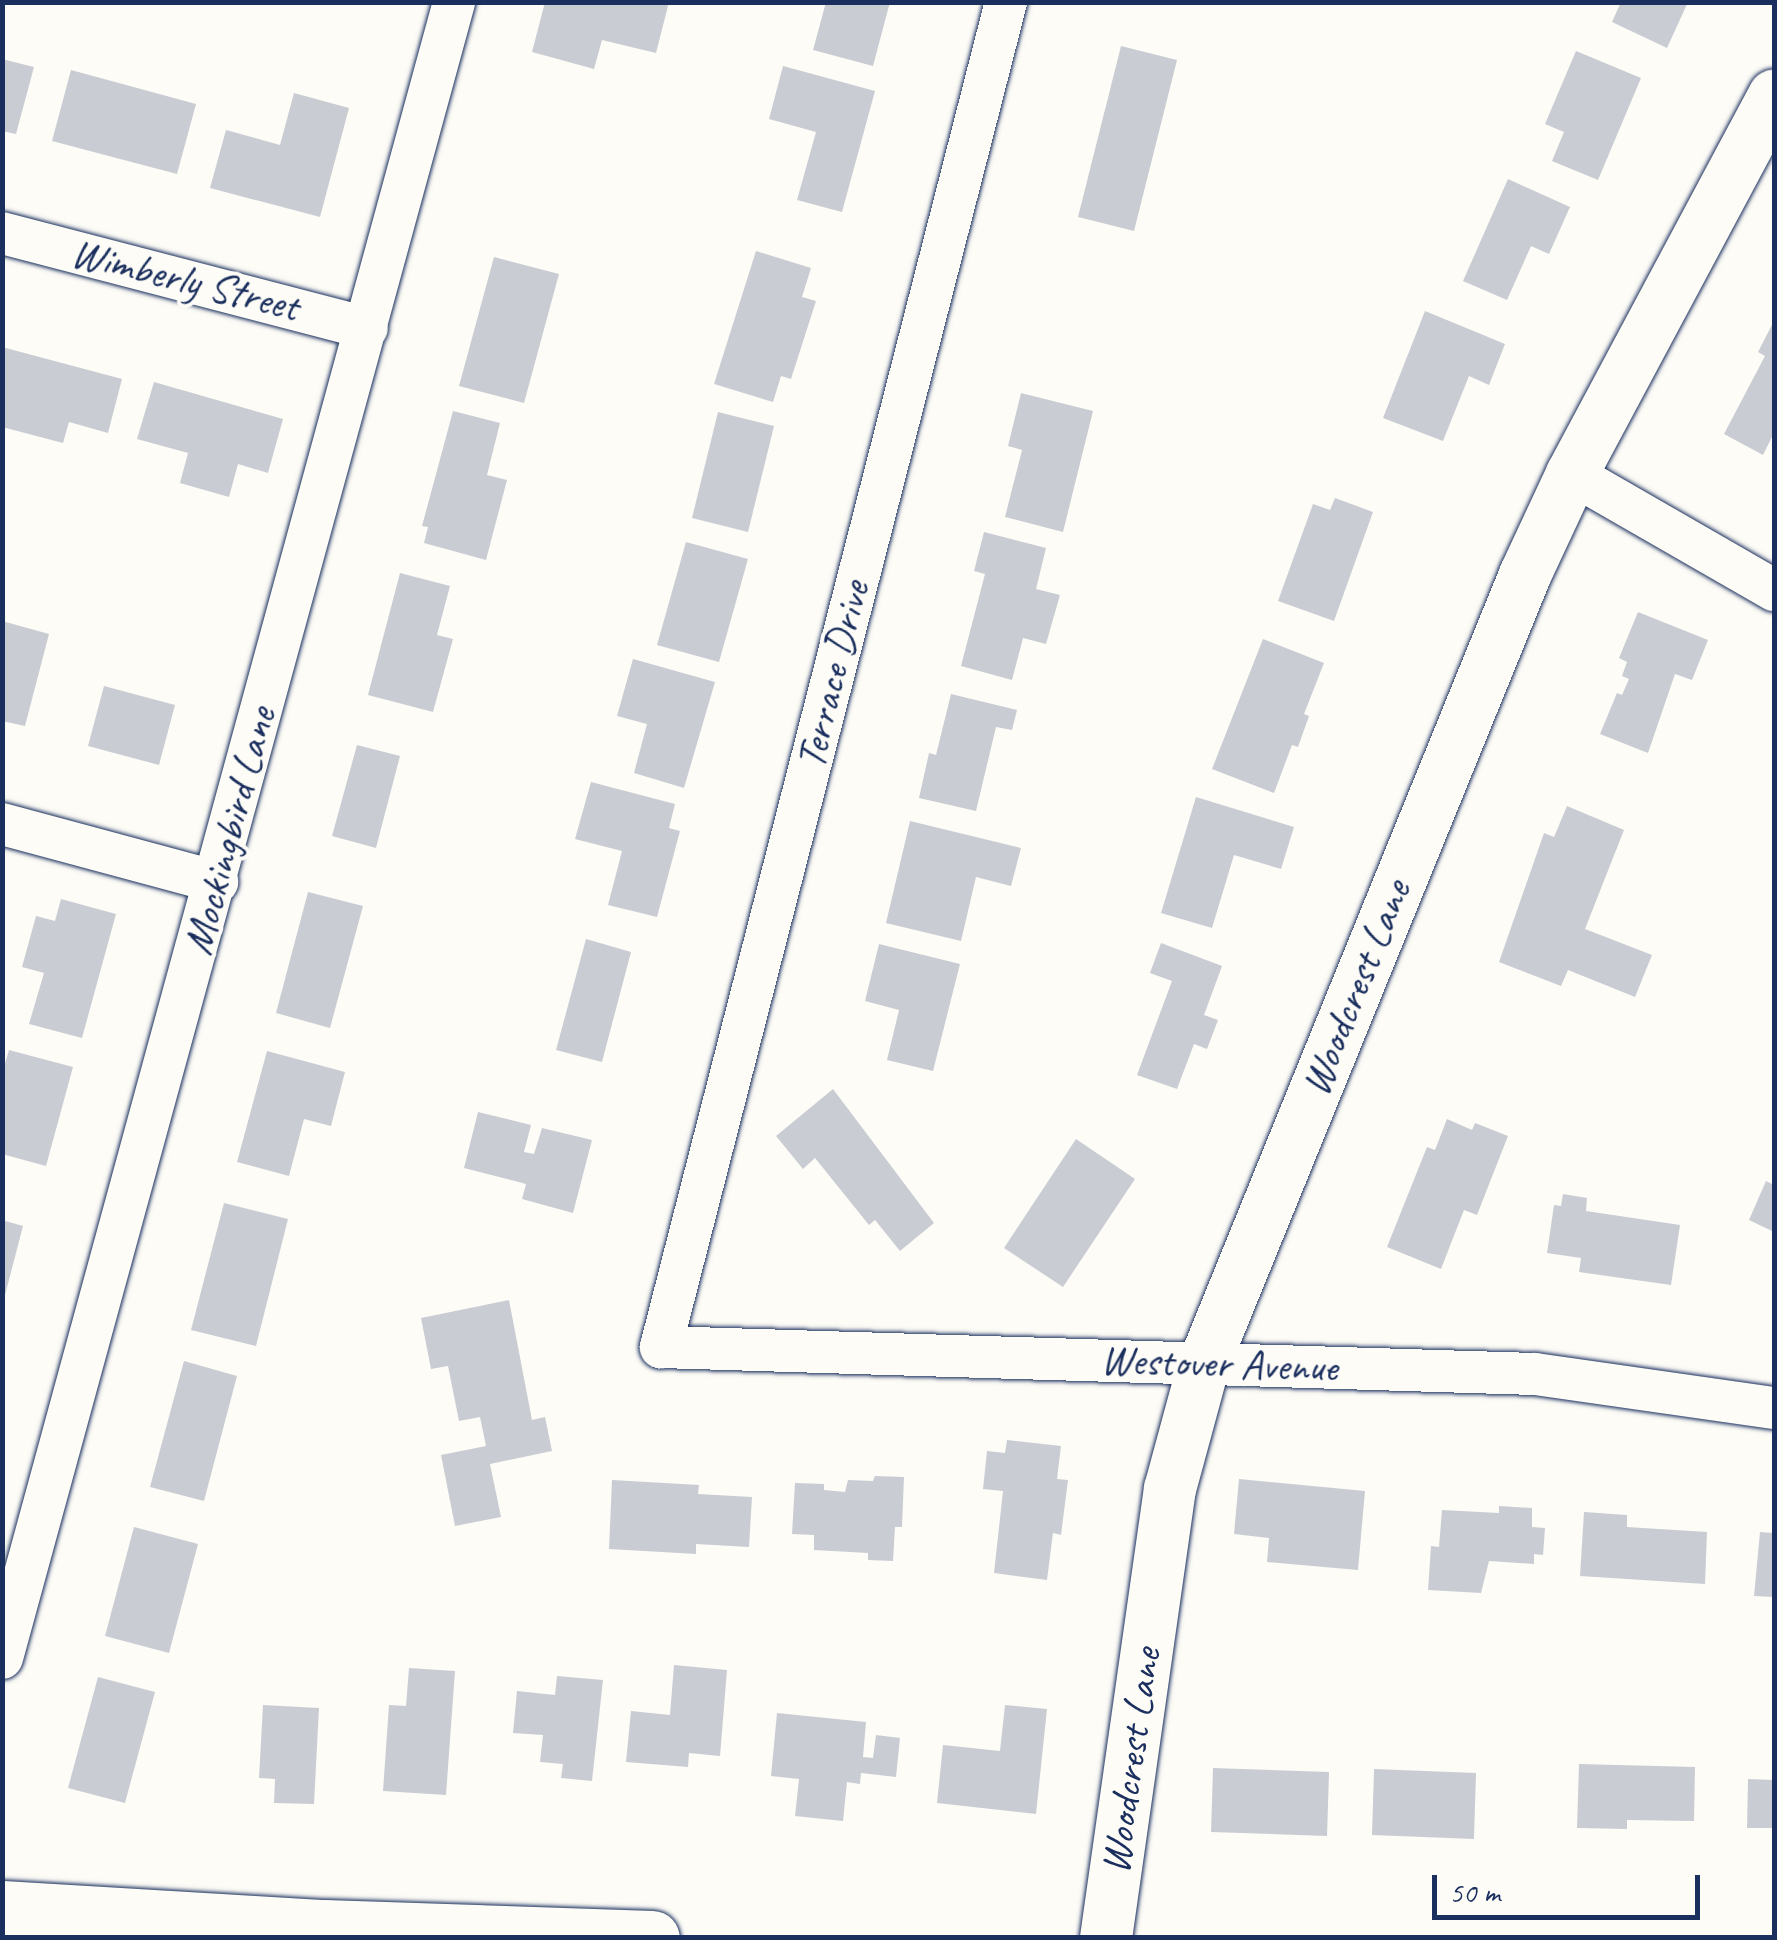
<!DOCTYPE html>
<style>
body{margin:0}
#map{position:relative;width:1777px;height:1940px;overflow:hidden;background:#fdfcf7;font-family:Caveat,sans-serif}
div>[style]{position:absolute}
.building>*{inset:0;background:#c9ccd3}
.roads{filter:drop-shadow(0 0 2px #1b2f5e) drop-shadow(0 0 2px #1b2f5e)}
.minor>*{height:42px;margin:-21px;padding:0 21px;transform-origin:21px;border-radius:21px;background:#fdfcf7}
.tertiary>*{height:52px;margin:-26px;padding:0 26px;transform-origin:26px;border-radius:26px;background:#fdfcf7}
.primary>*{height:55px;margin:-27.5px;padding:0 27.5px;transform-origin:27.5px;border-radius:27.5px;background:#fdfcf7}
span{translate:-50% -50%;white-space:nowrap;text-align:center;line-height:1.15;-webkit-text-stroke:8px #fdfcf7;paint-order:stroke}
.street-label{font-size:42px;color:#1b2f5e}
.frame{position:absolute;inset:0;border:5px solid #1b2f5e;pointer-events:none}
.scale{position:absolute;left:1432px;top:1875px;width:268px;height:45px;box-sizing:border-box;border:5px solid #1b2f5e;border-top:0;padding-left:12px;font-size:30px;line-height:35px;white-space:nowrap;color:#1b2f5e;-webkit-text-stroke:8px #fdfcf7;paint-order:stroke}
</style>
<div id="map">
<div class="building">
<div style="clip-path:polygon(545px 2px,669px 2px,656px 53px,602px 40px,594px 69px,532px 52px)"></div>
<div style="clip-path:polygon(826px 2px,890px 2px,873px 66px,813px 50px)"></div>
<div style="clip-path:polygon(1621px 2px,1688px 2px,1667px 48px,1612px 22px)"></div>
<div style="clip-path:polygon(1121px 46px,1177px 60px,1134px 231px,1078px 217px)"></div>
<div style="clip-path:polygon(1576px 51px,1641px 78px,1598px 180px,1552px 161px,1564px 132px,1545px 124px)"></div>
<div style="clip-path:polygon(2px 59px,34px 67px,16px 134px,2px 131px)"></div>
<div style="clip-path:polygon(783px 66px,875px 91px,842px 212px,797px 200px,816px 132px,769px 119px)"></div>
<div style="clip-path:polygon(71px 70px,196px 104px,177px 174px,52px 141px)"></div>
<div style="clip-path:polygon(294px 93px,349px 108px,320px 217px,210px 188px,226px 130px,280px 145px)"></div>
<div style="clip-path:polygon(1508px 179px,1570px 207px,1549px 254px,1531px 246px,1507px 300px,1463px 281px)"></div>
<div style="clip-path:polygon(756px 251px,811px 268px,802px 297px,816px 301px,791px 379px,781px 376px,773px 402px,714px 384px)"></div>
<div style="clip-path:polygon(494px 257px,559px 274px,524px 403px,459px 386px)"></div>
<div style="clip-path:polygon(1425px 311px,1505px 344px,1489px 385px,1469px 376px,1443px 441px,1383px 418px)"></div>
<div style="clip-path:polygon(1774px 321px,1774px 433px,1763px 455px,1724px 434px,1765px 356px,1758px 352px)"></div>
<div style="clip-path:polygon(2px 347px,122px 379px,108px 433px,69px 422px,63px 443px,2px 427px)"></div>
<div style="clip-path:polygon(154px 382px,283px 419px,268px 473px,238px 464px,229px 497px,180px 483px,188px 453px,137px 439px)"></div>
<div style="clip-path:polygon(1021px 393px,1093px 411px,1063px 532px,1005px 517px,1022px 450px,1008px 446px)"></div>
<div style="clip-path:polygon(453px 411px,500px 423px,487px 475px,507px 480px,486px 560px,424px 543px,428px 527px,422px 526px)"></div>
<div style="clip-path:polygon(718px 412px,774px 426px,748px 532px,692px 518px)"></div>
<div style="clip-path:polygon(1335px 498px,1373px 512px,1334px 621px,1278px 601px,1313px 504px,1330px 510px)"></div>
<div style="clip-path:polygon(984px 532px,1046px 548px,1036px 589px,1060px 595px,1046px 644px,1023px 638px,1012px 680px,961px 666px,985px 574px,974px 571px)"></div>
<div style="clip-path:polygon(686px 542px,748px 559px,719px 662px,657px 645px)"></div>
<div style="clip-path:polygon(400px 573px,450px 586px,437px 635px,453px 639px,433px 712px,368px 695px)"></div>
<div style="clip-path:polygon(1638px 612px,1708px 640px,1692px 680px,1675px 674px,1648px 753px,1600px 734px,1617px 693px,1622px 695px,1629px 679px,1622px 676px,1627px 662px,1619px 658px)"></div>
<div style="clip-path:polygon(2px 621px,49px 634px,25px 726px,2px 721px)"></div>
<div style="clip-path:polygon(1263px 639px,1324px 663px,1304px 714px,1309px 716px,1298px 747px,1292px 745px,1274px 793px,1212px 769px)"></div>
<div style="clip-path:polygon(633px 659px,715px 682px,684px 788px,634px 773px,647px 724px,617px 716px)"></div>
<div style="clip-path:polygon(104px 686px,175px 705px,159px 765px,88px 746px)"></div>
<div style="clip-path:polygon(951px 694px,1017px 710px,1012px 730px,996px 727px,976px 811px,919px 798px,929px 753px,936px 755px)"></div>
<div style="clip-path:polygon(357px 745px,400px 756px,376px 848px,332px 836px)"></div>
<div style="clip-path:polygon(591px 782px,675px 804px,669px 828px,680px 831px,657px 917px,608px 905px,622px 851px,575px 839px)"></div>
<div style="clip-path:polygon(1196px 797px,1294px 827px,1281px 869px,1234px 855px,1212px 928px,1161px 913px)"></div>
<div style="clip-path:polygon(1567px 806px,1624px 830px,1585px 929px,1652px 955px,1635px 997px,1568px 970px,1561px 986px,1499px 962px,1544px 833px,1554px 837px)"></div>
<div style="clip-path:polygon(910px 821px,1021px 848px,1011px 886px,976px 877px,961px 941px,886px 923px)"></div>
<div style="clip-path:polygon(308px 892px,363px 906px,330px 1028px,276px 1013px)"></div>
<div style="clip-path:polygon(61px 899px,116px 914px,82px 1038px,29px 1024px,44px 973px,22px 967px,36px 916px,55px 921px)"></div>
<div style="clip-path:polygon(586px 939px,631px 952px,602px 1062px,556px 1050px)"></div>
<div style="clip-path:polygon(1161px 943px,1222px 966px,1204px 1015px,1218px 1020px,1207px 1049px,1194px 1044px,1177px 1089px,1137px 1075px,1172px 981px,1150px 973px)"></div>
<div style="clip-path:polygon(879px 944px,960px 964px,933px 1071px,887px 1060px,899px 1010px,865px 1001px)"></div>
<div style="clip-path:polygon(9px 1050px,73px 1067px,46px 1166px,2px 1154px,2px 1074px)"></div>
<div style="clip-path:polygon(267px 1051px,345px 1072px,331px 1126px,304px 1119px,289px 1176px,237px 1162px)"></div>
<div style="clip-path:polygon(833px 1089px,934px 1223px,900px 1251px,875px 1220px,869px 1225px,815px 1158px,803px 1169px,776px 1136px)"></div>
<div style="clip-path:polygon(478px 1112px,531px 1125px,524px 1152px,534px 1154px,542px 1128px,592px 1140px,573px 1213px,522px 1199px,526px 1184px,464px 1168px)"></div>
<div style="clip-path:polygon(1447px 1119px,1472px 1130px,1475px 1123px,1508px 1136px,1477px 1215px,1464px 1210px,1441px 1269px,1387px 1247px,1427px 1147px,1435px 1150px)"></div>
<div style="clip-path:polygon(1076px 1139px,1135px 1179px,1063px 1287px,1004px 1248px)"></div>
<div style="clip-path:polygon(1766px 1181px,1774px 1185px,1774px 1232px,1749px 1220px)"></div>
<div style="clip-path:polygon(1563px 1194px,1587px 1198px,1586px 1211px,1680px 1225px,1671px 1285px,1579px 1272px,1581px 1258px,1547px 1253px,1554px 1205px,1561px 1206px)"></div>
<div style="clip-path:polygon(224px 1203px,288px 1219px,256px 1346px,191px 1330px)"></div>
<div style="clip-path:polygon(2px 1220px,23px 1226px,4px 1299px,2px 1299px)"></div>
<div style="clip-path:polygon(509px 1300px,532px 1420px,545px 1417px,552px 1451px,490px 1464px,501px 1517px,455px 1526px,441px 1455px,486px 1446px,480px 1417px,459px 1421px,448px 1366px,431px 1369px,421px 1318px)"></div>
<div style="clip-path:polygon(184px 1361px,237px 1376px,204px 1501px,150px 1487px)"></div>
<div style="clip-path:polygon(1007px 1440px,1061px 1446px,1057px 1479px,1068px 1480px,1061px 1535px,1053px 1533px,1047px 1580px,994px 1573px,1003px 1491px,983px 1489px,987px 1451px,1005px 1453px)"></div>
<div style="clip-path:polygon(875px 1476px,904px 1477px,902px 1527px,895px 1527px,893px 1561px,868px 1560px,868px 1553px,814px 1550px,814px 1535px,792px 1534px,795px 1483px,824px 1484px,824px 1490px,845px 1492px,848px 1480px,873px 1481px)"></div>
<div style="clip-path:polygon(1239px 1479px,1365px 1491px,1358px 1570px,1267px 1562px,1269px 1538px,1234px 1534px)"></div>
<div style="clip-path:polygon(612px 1480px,699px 1485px,698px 1494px,752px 1497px,749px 1547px,696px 1544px,696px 1554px,609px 1549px)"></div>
<div style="clip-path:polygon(1499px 1506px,1532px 1508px,1532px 1527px,1545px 1528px,1543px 1555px,1534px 1554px,1534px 1564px,1489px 1561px,1481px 1593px,1428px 1590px,1431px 1546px,1439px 1547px,1442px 1510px,1499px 1513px)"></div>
<div style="clip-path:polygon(1584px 1512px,1627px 1515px,1627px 1527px,1707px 1532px,1705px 1584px,1580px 1576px)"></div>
<div style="clip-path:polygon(134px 1527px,198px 1544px,169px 1653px,105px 1636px)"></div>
<div style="clip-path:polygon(1760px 1532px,1774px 1533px,1774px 1597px,1754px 1596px)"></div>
<div style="clip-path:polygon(674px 1665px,727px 1670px,720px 1756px,689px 1753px,688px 1767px,626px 1762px,631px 1711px,670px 1715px)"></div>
<div style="clip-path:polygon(409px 1668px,455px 1671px,446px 1795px,383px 1791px,389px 1705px,406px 1706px)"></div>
<div style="clip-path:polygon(557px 1676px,603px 1680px,592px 1781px,561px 1778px,563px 1764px,540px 1762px,543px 1735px,513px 1733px,517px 1691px,555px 1695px)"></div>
<div style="clip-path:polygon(98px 1677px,155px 1692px,125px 1803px,68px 1788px)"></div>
<div style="clip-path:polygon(263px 1705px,319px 1708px,314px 1804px,274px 1803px,275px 1779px,259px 1778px)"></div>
<div style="clip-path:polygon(1005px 1705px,1047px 1709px,1036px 1814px,937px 1803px,943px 1745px,1000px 1751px)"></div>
<div style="clip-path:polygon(777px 1713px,866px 1722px,863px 1757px,873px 1758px,876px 1735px,900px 1738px,896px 1777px,861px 1773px,860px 1784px,847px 1782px,843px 1821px,795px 1816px,799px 1779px,771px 1776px)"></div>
<div style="clip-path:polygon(1579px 1764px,1695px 1767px,1694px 1821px,1627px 1820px,1627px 1829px,1577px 1828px)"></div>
<div style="clip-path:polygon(1213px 1768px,1329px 1772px,1327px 1836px,1211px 1832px)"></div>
<div style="clip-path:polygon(1374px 1769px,1476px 1773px,1474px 1839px,1372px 1835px)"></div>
<div style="clip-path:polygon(1748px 1779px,1774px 1780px,1774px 1828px,1747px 1828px)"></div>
</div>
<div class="roads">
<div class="minor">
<div style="left:1006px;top:2px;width:1389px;rotate:104.39deg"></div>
<div style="left:661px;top:1347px;width:874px;rotate:1.77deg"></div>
<div style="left:1535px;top:1374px;width:241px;rotate:8.1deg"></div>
<div style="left:2px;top:233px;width:377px;rotate:14.6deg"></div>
<div style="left:1572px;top:474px;width:233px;rotate:29.9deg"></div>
<div style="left:2px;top:824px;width:223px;rotate:15.1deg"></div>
<div style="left:2px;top:1658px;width:1717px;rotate:-74.73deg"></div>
</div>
<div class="tertiary">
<div style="left:1106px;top:1938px;width:454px;rotate:-81.9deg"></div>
<div style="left:1170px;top:1489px;width:130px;rotate:-74.8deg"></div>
<div style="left:1204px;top:1364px;width:852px;rotate:-67.86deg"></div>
<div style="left:1525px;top:575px;width:111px;rotate:-65deg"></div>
<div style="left:1572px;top:474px;width:429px;rotate:-61.9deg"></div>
</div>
<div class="primary">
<div style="left:2px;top:1908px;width:323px;rotate:3.4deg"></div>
<div style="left:324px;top:1927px;width:328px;rotate:1.9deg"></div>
</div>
</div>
<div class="street-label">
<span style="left:185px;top:280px;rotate:14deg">Wimberly Street</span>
<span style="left:833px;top:675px;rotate:-76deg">Terrace Drive</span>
<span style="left:230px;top:831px;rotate:-75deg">Mockingbird Lane</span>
<span style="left:1356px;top:988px;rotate:-68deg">Woodcrest Lane</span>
<span style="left:1219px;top:1364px;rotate:2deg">Westover Avenue</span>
<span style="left:1131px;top:1761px;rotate:-82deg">Woodcrest Lane</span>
</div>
<div class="frame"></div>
<div class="scale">50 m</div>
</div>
